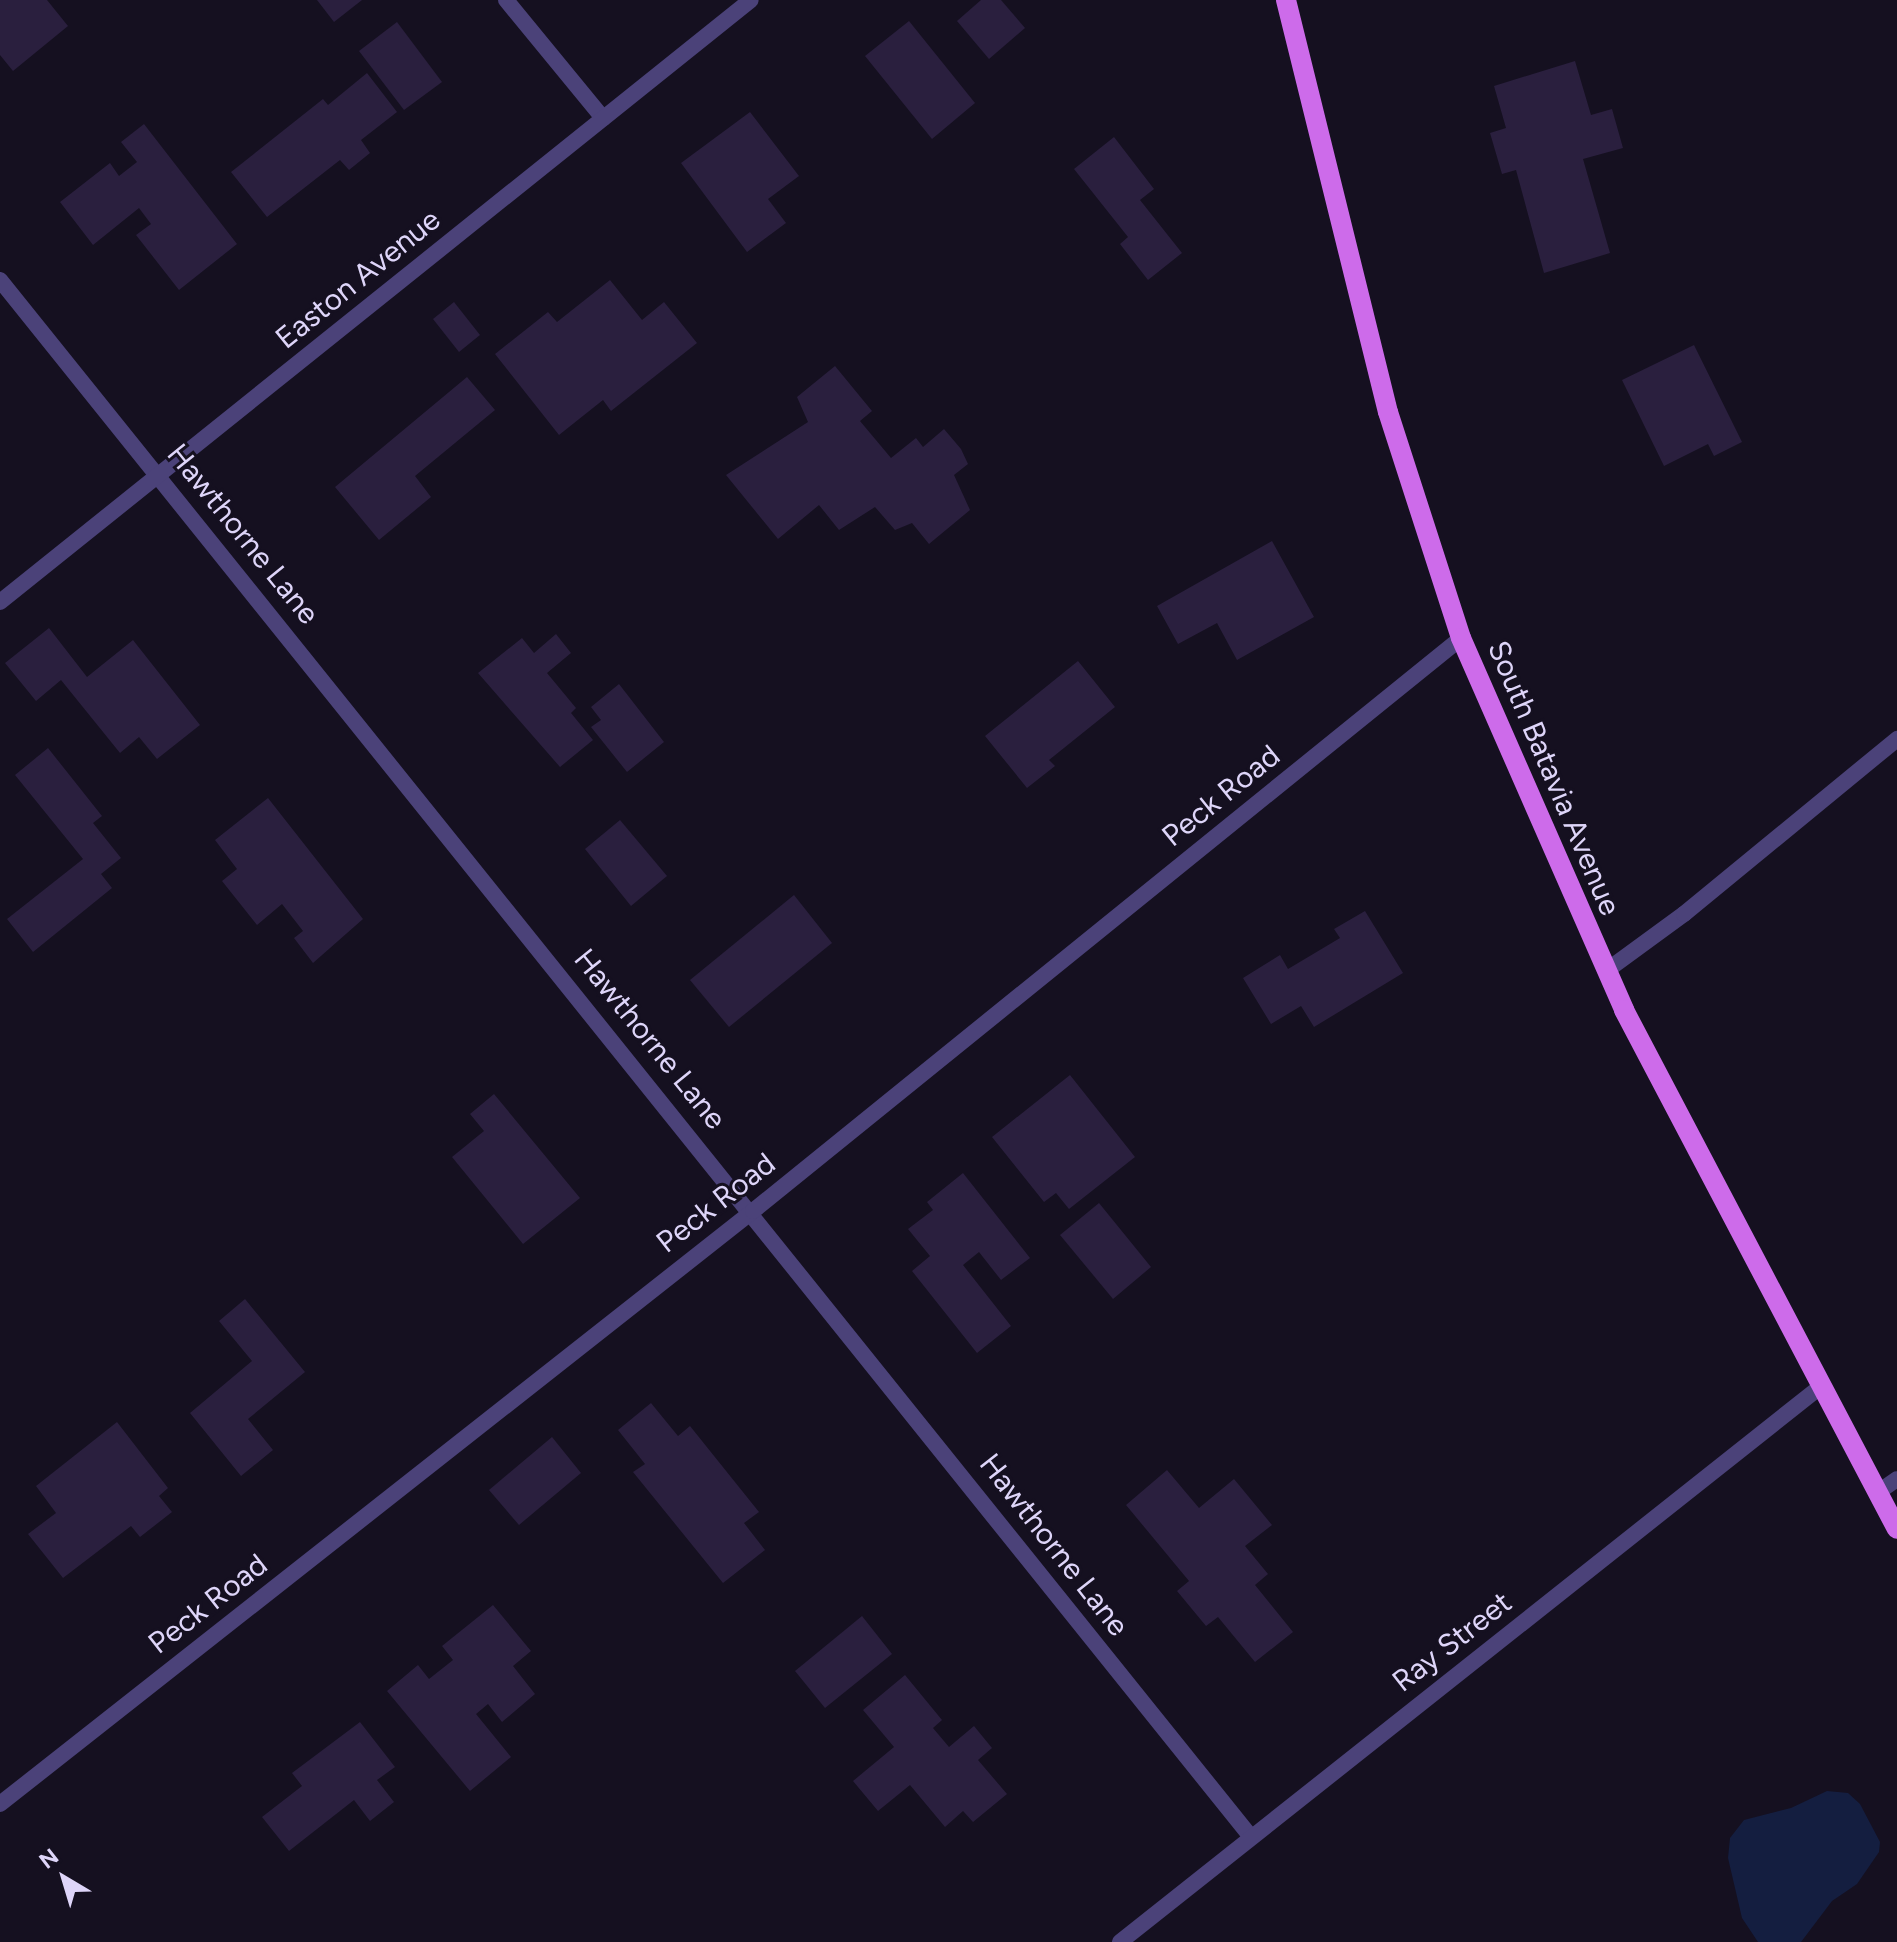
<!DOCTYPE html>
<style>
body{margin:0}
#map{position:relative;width:1897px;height:1942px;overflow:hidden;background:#151020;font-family:Figtree,sans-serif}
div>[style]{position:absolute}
.water>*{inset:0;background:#141e40}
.building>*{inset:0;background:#2a1f3e}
.service>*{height:16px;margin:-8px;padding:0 8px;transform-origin:8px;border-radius:8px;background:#4b4279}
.minor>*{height:16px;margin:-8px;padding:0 8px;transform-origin:8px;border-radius:8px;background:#4b4279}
.primary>*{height:20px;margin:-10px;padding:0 10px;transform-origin:10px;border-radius:10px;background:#cd6bea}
span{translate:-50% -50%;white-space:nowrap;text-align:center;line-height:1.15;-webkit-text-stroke:6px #151020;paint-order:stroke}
.street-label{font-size:30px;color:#ded5f9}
.north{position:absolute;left:24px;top:1838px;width:80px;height:80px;-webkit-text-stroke:6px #151020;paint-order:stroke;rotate:322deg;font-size:22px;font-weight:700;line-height:32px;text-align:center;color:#ded5f9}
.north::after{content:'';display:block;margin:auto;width:28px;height:36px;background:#ded5f9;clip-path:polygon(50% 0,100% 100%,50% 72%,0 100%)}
</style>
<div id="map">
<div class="water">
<div style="clip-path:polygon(1827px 1791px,1848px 1793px,1860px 1804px,1880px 1842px,1879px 1852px,1857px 1884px,1832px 1901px,1801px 1942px,1758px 1942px,1742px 1918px,1728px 1858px,1730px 1838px,1744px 1820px,1791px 1808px)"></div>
</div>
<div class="building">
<div style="clip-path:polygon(0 0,47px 0,68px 26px,13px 71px,0 55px)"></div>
<div style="clip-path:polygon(317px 0,362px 0,334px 22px)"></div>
<div style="clip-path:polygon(981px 0,1001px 0,1025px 28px,989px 59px,957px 21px)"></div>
<div style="clip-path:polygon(909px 21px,975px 103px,932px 139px,865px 56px)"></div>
<div style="clip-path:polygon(397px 22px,442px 82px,404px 110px,359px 51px)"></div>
<div style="clip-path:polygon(1575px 61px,1591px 115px,1612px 109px,1623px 148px,1583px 159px,1610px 253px,1544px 273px,1516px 170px,1502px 174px,1490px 133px,1506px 128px,1494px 86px)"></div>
<div style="clip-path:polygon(367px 73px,397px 112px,361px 140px,370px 153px,349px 170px,340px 160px,267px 217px,231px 172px,323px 99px,328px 105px)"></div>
<div style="clip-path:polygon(750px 112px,799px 176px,768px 199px,786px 223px,747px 252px,681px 163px)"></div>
<div style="clip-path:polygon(144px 124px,237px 244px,179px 290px,136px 235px,151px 224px,139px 208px,93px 245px,60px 202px,110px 163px,119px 176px,137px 162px,121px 142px)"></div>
<div style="clip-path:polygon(1114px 137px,1154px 189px,1140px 200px,1182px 253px,1148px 280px,1120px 244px,1128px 237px,1074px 169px)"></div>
<div style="clip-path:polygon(610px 280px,642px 320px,664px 302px,697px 343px,611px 411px,603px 400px,559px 435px,495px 354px,548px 312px,557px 322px)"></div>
<div style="clip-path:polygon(454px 302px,480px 335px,459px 352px,433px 319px)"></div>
<div style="clip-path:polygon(1694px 345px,1742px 442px,1714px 456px,1708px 444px,1664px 466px,1622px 380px)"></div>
<div style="clip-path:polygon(835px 366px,872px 411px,860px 421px,891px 458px,916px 438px,923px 447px,944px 429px,961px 449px,968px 464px,954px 475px,970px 510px,929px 544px,912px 523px,895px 530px,875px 507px,839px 530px,819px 505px,778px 539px,726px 475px,808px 422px,797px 397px)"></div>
<div style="clip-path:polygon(467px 377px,495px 410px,415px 476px,431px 497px,379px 540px,335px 487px)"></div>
<div style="clip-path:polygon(1272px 541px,1314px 617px,1237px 660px,1217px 623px,1178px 644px,1157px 606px)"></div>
<div style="clip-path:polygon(49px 628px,87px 677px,133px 640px,200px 725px,157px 759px,139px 737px,120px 753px,61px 680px,36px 701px,5px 663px)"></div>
<div style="clip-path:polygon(556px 634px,571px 653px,547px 673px,576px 708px,571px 713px,593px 740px,560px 767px,478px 673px,522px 638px,534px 653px)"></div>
<div style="clip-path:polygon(1078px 661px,1115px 707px,1049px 760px,1055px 766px,1027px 788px,985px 736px)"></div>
<div style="clip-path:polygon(619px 684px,664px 742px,627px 772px,591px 727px,601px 720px,591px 707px)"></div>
<div style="clip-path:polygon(48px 748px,102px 816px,93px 823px,121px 858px,101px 874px,112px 888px,33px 952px,7px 919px,83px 859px,15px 775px)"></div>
<div style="clip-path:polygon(268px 798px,363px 919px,313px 963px,294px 938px,303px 931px,282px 904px,257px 925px,222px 881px,237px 869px,215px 840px)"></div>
<div style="clip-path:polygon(620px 820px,667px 876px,631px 906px,585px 849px)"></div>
<div style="clip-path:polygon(794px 895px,832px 943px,729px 1027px,690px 980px)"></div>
<div style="clip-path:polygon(1365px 911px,1403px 973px,1314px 1027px,1301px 1006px,1271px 1024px,1243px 978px,1280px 955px,1288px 969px,1340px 938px,1334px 929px)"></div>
<div style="clip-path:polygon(1070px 1075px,1135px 1157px,1069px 1209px,1056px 1193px,1044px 1202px,992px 1137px)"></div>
<div style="clip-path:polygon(494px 1094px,580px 1198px,523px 1244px,452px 1157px,484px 1131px,470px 1114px)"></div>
<div style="clip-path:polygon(963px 1173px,1030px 1258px,1001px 1280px,979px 1252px,963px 1265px,1011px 1326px,977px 1353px,912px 1271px,930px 1256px,908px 1229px,933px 1210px,927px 1202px)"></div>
<div style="clip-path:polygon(1099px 1203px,1151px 1267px,1113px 1299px,1060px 1235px)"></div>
<div style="clip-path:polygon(245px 1299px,305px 1372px,248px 1419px,273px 1450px,241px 1476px,190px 1413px,252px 1361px,219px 1321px)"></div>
<div style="clip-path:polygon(651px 1403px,678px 1436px,690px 1426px,759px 1512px,744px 1523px,765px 1550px,723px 1583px,633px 1472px,645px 1464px,618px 1430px)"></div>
<div style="clip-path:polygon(117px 1422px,168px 1488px,159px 1496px,172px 1512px,140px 1537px,131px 1526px,63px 1578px,28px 1534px,56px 1513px,36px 1486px)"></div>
<div style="clip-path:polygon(552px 1437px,581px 1473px,519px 1525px,489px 1490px)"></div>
<div style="clip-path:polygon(1167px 1470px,1199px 1508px,1234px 1479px,1272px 1525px,1245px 1546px,1268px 1574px,1255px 1585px,1293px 1632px,1255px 1662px,1218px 1617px,1206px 1626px,1177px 1591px,1189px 1581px,1126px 1505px)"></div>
<div style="clip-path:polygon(493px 1605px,531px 1651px,513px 1666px,535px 1694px,502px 1722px,488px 1704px,476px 1714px,511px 1757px,470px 1791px,387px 1691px,418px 1665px,429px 1679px,453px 1660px,442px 1646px)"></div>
<div style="clip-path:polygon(862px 1616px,892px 1654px,825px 1708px,795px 1671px)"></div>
<div style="clip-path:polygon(905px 1675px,942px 1720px,933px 1728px,949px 1747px,974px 1726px,992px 1748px,978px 1760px,1007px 1794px,973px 1822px,963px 1811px,945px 1827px,910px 1785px,878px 1811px,853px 1781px,894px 1747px,863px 1710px)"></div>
<div style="clip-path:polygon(360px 1722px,395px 1767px,377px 1780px,394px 1802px,370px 1821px,354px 1800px,289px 1851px,262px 1817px,302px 1786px,292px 1773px)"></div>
</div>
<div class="service">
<div style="left:1606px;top:971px;width:97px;rotate:-36.2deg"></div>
<div style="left:1684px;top:914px;width:276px;rotate:-39.4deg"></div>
</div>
<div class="minor">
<div style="left:506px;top:0;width:153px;rotate:50.6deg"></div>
<div style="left:0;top:280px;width:1997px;rotate:51.22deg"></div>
<div style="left:0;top:602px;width:962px;rotate:-38.72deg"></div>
<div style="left:1877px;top:1493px;width:24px;rotate:-35deg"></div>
<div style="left:0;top:1804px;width:958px;rotate:-38.22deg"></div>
<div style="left:753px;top:1211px;width:911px;rotate:-38.98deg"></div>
<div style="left:1120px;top:1942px;width:893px;rotate:-38.41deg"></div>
</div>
<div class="primary">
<div style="left:1286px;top:0;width:424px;rotate:76.1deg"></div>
<div style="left:1388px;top:412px;width:237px;rotate:72.1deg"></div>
<div style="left:1461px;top:638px;width:406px;rotate:66.3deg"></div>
<div style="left:1624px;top:1010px;width:586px;rotate:62.26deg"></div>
</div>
<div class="street-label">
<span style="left:358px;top:279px;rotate:-39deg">Easton Avenue</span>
<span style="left:243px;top:534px;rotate:51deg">Hawthorne Lane</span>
<span style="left:1554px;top:778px;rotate:67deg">South Batavia Avenue</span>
<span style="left:1221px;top:796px;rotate:-39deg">Peck Road</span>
<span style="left:650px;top:1039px;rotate:51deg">Hawthorne Lane</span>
<span style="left:716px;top:1203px;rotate:-38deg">Peck Road</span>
<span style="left:1054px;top:1545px;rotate:52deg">Hawthorne Lane</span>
<span style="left:208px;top:1604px;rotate:-38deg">Peck Road</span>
<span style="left:1452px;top:1642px;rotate:-38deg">Ray Street</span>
</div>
<div class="north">N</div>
</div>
